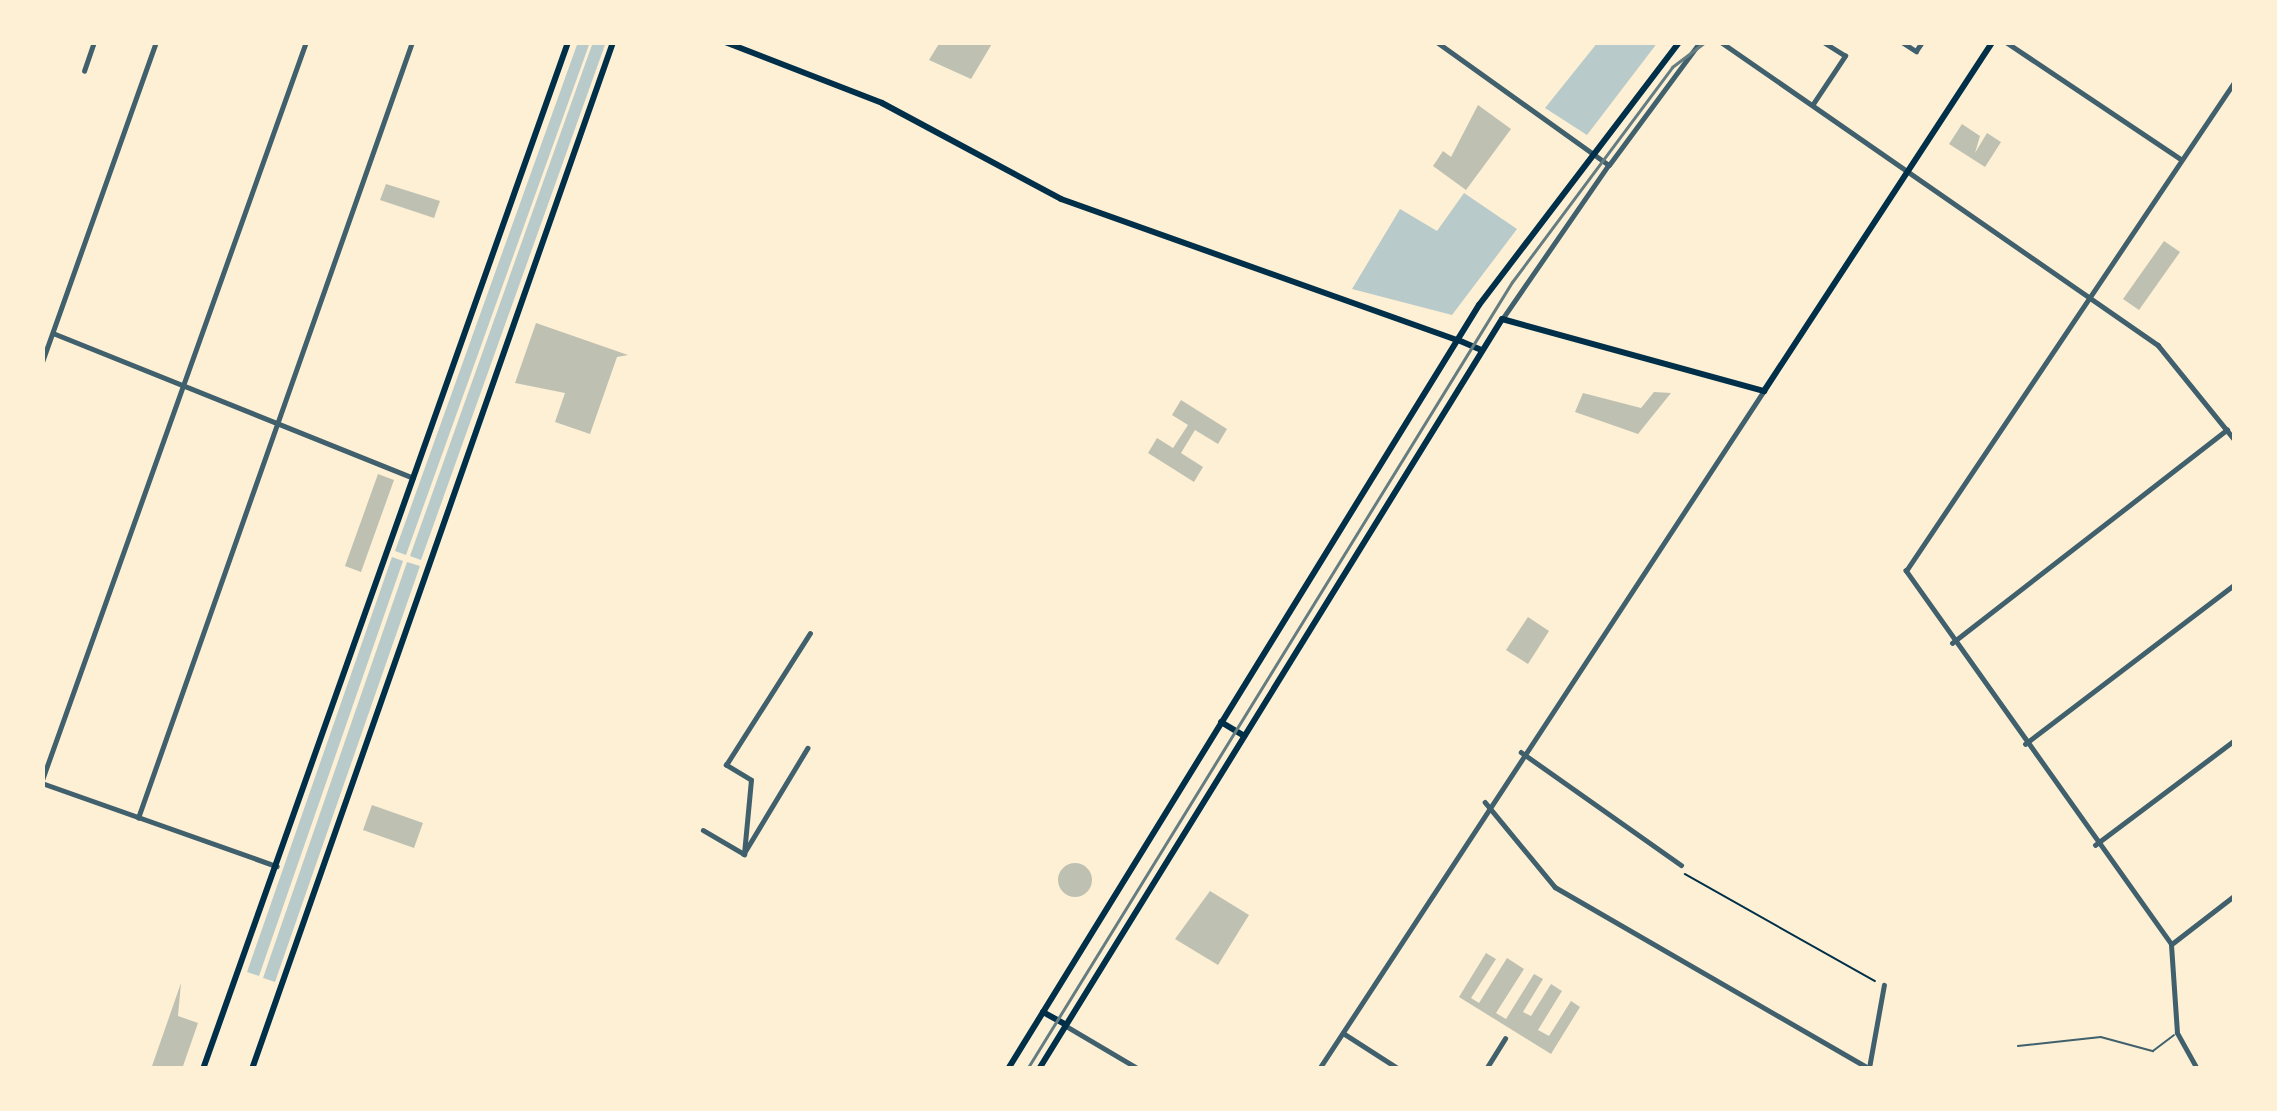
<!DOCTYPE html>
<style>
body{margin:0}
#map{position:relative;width:2277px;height:1111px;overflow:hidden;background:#fdf0d5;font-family:"Golos Text",sans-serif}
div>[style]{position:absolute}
.green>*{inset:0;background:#b9caca}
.building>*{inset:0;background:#bec0b2}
.round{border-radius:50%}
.path>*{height:1.5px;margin:-0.75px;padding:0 0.75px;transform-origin:0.75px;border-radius:0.75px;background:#003049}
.service>*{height:1.5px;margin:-0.75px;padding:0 0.75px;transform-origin:0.75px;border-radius:0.75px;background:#3f606c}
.minor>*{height:4.5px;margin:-2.25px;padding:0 2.25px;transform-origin:2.25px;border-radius:2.25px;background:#3f606c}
.tertiary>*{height:4.5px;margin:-2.25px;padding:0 2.25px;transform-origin:2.25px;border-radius:2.25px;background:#3f606c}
.secondary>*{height:6px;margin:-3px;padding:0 3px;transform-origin:3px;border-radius:3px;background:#003049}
.primary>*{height:6px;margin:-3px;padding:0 3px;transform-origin:3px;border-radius:3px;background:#003049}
.tram>*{height:3px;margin:-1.5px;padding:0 1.5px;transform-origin:1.5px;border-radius:1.5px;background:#657d81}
span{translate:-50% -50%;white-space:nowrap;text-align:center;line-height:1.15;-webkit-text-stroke:9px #fdf0d5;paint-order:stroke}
.frame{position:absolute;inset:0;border:45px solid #fdf0d5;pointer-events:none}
</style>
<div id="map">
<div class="green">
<div style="clip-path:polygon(578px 42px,590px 42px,406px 555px,395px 551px)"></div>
<div style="clip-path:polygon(593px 42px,606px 42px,421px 560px,410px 556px)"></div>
<div style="clip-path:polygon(1598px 42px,1658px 42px,1587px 135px,1545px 108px)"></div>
<div style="clip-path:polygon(1464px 193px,1517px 229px,1452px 315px,1352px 289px,1400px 209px,1437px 231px)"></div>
<div style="clip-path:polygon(392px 557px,403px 561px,259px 976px,247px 972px)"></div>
<div style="clip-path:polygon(407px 562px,420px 566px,275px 982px,263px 978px)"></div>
</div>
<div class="building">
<div style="clip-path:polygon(940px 42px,993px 42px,971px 79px,929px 60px)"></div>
<div style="clip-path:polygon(1478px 105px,1511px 129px,1466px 190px,1433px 166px,1443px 151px,1451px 157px)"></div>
<div style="clip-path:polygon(1962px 124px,1980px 136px,1975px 153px,1987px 133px,2001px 142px,1985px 167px,1949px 144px)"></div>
<div style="clip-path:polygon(386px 184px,440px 201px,434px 218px,380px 200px)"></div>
<div style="clip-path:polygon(2164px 241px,2180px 252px,2139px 310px,2123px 299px)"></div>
<div style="clip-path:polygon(536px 323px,628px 355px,617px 357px,590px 434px,555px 422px,565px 393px,515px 383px)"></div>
<div style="clip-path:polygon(1654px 392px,1671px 393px,1638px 434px,1575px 412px,1583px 393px,1641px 408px)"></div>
<div style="clip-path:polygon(1181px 400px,1227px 429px,1218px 444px,1195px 430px,1181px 453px,1203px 467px,1194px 482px,1148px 453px,1157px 438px,1173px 448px,1188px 425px,1172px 415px)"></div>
<div style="clip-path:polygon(378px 474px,394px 480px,361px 572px,345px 566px)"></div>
<div style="clip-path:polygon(1528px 617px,1549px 631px,1528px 664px,1506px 650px)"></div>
<div style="clip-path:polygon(372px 805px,423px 823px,414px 848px,363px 830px)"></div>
<div class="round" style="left:1058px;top:863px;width:34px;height:34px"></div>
<div style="clip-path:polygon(1210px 891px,1249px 915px,1218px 965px,1175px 939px)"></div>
<div style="clip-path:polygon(1486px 953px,1496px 959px,1471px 998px,1479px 1003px,1507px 958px,1524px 969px,1496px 1013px,1506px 1019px,1534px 974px,1543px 979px,1523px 1012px,1531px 1016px,1551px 984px,1562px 991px,1538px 1030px,1549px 1036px,1571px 1001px,1580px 1007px,1551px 1054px,1459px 997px)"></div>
<div style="clip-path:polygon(181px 983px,178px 1016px,198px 1023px,182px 1069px,151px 1069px)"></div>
</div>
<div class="path">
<div style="left:1685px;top:874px;width:218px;rotate:29.4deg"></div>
</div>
<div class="service">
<div style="left:2018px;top:1046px;width:83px;rotate:-6.2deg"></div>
<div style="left:2101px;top:1037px;width:54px;rotate:15.1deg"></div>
<div style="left:2153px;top:1051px;width:26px;rotate:-37deg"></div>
</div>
<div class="minor">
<div style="left:1721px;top:42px;width:532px;rotate:34.74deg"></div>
<div style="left:2158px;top:345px;width:122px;rotate:51deg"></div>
<div style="left:1902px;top:42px;width:17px;rotate:33deg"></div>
<div style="left:1916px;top:51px;width:11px;rotate:-56deg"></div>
<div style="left:2006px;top:42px;width:211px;rotate:33.8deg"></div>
<div style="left:84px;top:71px;width:31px;rotate:-71deg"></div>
<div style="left:1813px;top:104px;width:58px;rotate:-56.3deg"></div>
<div style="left:1845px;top:56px;width:26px;rotate:-148deg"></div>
<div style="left:1609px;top:165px;width:153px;rotate:-53.5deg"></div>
<div style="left:53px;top:333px;width:388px;rotate:21.9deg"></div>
<div style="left:42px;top:362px;width:340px;rotate:-70.4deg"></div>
<div style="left:1952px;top:643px;width:348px;rotate:-37.8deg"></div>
<div style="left:2025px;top:744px;width:264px;rotate:-37.3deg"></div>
<div style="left:808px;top:748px;width:124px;rotate:121.1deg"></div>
<div style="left:744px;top:854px;width:74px;rotate:-84.6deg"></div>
<div style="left:751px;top:780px;width:29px;rotate:-149deg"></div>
<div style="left:726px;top:765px;width:156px;rotate:-57.5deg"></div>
<div style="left:1521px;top:752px;width:196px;rotate:35.2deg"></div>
<div style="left:42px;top:780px;width:784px;rotate:-70.32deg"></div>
<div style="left:42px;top:783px;width:249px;rotate:19.5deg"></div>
<div style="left:1485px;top:802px;width:110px;rotate:50.5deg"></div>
<div style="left:1555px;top:887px;width:362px;rotate:30deg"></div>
<div style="left:1869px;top:1068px;width:84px;rotate:-79.8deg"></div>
<div style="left:138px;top:818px;width:823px;rotate:-70.55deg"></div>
<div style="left:703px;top:830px;width:48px;rotate:30.3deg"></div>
<div style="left:2095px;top:845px;width:175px;rotate:-36.9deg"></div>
<div style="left:2173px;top:943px;width:78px;rotate:-37.7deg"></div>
<div style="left:1066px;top:1026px;width:85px;rotate:30.5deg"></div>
<div style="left:1343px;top:1033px;width:67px;rotate:32.7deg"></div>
<div style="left:1486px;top:1069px;width:36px;rotate:-58deg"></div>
<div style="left:2197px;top:1069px;width:41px;rotate:-119.1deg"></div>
<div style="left:2177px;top:1033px;width:89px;rotate:-93.9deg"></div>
<div style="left:2171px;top:944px;width:458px;rotate:-125.4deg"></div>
<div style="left:1906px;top:571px;width:590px;rotate:-56.12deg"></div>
</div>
<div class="tertiary">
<div style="left:1437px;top:42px;width:211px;rotate:35.6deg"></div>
<div style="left:1609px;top:165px;width:185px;rotate:124.6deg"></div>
<div style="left:1319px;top:1069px;width:810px;rotate:-56.74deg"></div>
</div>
<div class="secondary">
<div style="left:725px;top:42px;width:168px;rotate:21.2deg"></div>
<div style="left:882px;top:103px;width:203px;rotate:28.2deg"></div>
<div style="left:1061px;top:199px;width:421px;rotate:19.6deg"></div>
</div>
<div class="primary">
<div style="left:1458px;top:340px;width:26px;rotate:23deg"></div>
<div style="left:1221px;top:722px;width:27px;rotate:31deg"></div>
<div style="left:1043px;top:1012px;width:26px;rotate:29deg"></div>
<div style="left:203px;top:1069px;width:1090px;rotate:-70.43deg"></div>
<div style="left:252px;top:1069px;width:1089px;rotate:-70.63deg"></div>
<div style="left:1008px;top:1069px;width:898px;rotate:-58.35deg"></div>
<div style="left:1479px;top:305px;width:330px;rotate:-52.7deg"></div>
<div style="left:1039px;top:1069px;width:881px;rotate:-58.31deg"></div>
<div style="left:1502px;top:319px;width:272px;rotate:15.4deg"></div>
<div style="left:1764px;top:391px;width:417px;rotate:-56.8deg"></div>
</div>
<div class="tram">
<div style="left:1750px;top:42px;width:7px"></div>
<div style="left:1027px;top:1069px;width:924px;rotate:-58.36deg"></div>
<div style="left:1512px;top:282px;width:268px;rotate:-53.3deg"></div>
<div style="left:1672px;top:67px;width:41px;rotate:-37.1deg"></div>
</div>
<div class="frame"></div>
</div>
